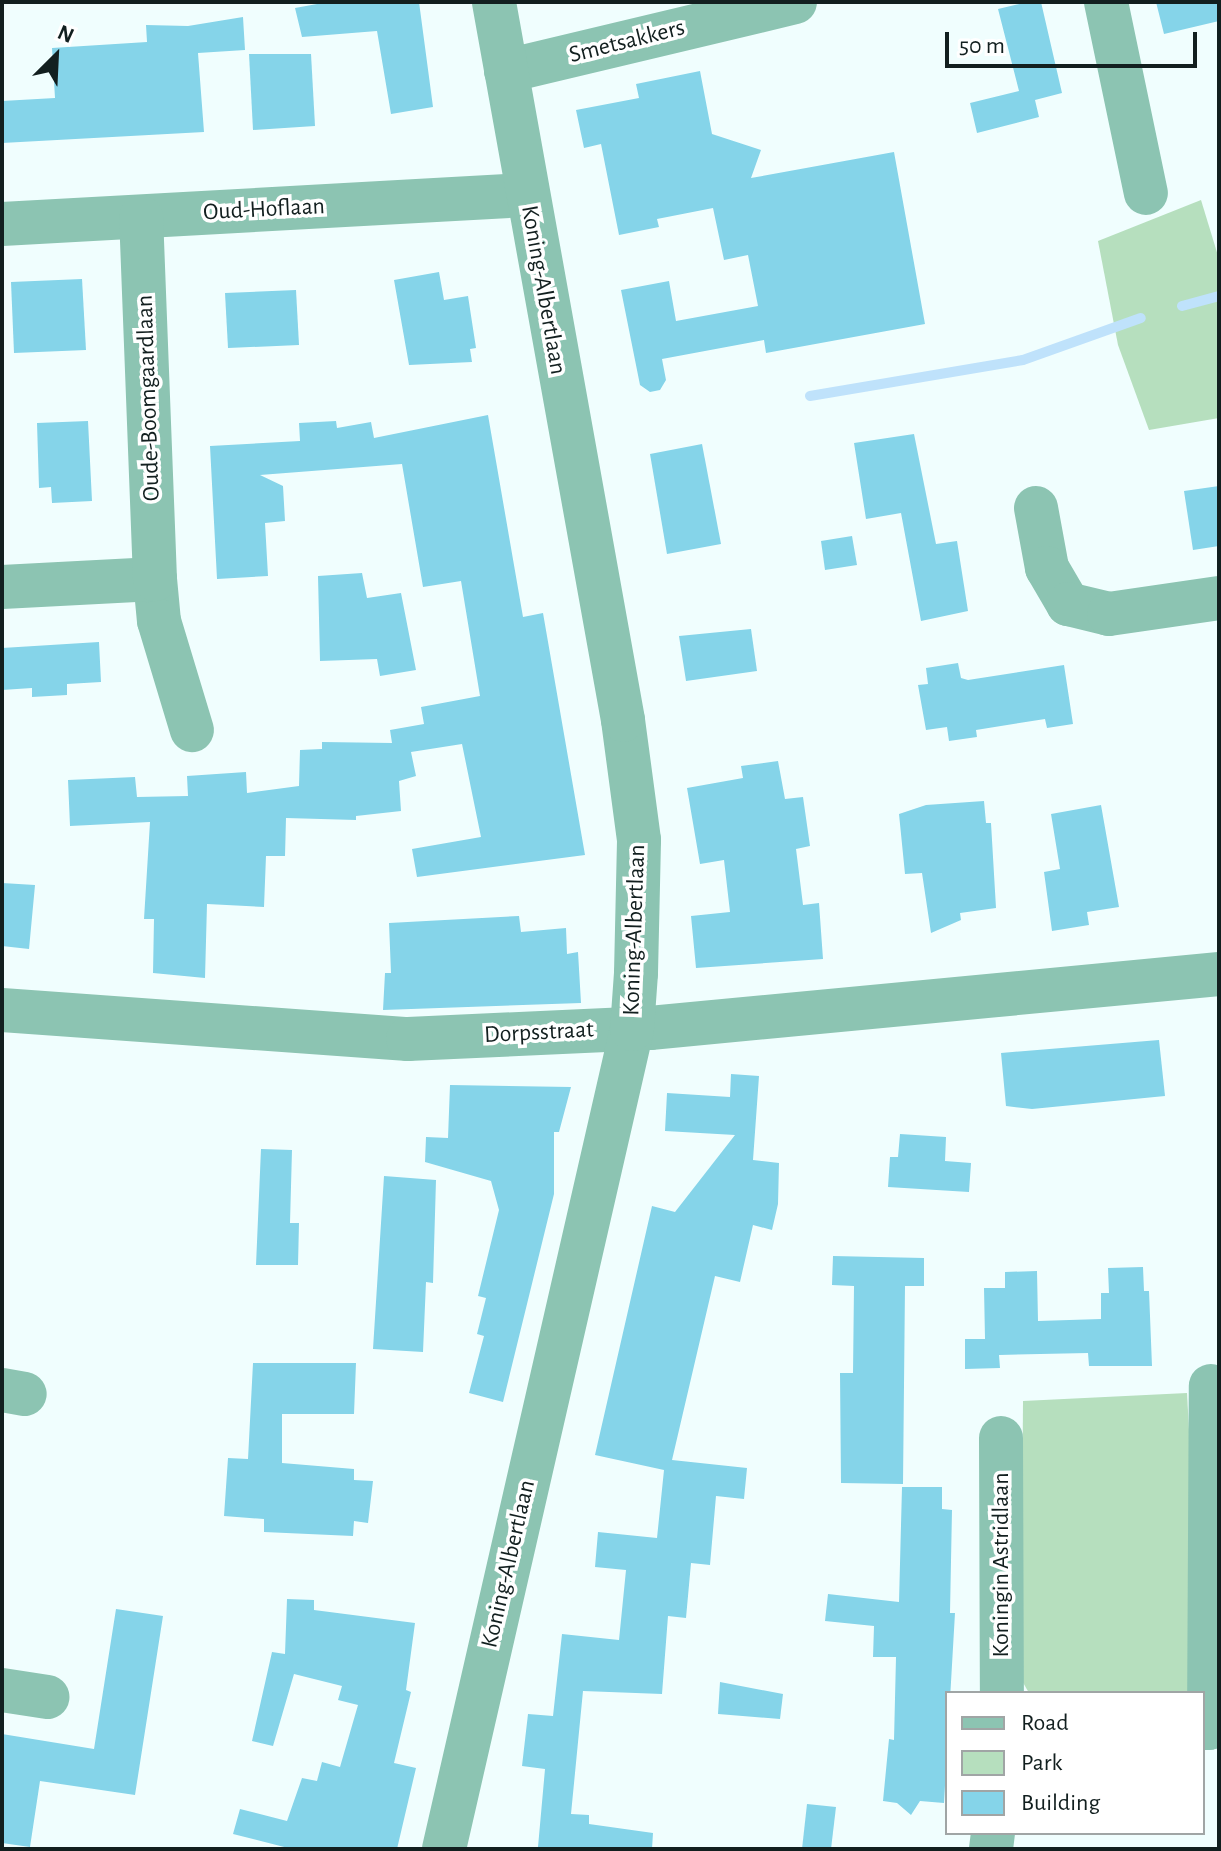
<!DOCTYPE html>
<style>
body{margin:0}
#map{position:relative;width:1221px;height:1851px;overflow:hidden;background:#f0fefe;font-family:"Alegreya Sans",sans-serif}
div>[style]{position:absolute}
.green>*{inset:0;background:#b6dfbe}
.stream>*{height:10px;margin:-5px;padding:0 5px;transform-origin:5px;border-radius:5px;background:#bfe2fb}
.building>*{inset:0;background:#85d4e9}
.minor>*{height:44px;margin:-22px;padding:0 22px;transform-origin:22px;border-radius:22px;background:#8cc4b2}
span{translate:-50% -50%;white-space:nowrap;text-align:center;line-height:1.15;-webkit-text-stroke:7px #fff;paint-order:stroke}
.street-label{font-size:24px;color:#121f1f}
.frame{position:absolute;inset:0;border:4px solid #121f1f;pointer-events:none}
.legend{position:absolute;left:945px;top:1691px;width:260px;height:144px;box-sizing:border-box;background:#fff;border:2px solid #a0a5a5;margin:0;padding:10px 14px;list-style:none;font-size:24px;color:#121f1f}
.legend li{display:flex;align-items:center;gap:16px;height:40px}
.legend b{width:40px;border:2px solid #a0a5a5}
.north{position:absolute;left:16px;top:16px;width:80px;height:80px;-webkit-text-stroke:6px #fff;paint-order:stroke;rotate:24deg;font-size:22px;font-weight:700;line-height:32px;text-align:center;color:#121f1f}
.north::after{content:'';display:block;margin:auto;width:28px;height:36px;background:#121f1f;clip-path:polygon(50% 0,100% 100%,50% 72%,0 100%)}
.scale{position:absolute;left:945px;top:32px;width:252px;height:36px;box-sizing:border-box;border:4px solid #121f1f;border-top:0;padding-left:10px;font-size:24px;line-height:28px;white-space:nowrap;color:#121f1f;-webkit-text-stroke:6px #fff;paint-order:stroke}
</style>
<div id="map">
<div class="green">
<div style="clip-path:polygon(1201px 200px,1219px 259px,1219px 418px,1149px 430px,1118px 345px,1098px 241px)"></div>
<div style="clip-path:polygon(1187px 1393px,1202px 1673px,1188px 1693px,1029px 1693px,1021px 1679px,1023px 1401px)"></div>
</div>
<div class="stream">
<div style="left:1182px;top:306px;width:38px;rotate:-15deg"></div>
<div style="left:810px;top:396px;width:216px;rotate:-9.6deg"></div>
<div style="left:1023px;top:360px;width:125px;rotate:-19.6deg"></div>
</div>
<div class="building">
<div style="clip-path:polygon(328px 2px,419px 2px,433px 107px,391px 114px,377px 31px,302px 37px,295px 8px)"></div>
<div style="clip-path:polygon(1028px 2px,1041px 2px,1062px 93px,1035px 100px,1039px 117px,977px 133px,970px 103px,1019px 91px,998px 9px)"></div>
<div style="clip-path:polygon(1156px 2px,1219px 2px,1219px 21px,1164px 34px)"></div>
<div style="clip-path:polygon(243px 17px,245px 50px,198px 53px,204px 132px,2px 143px,2px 101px,55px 98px,52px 48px,147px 42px,146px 25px,188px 26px)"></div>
<div style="clip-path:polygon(249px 54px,311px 54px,315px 126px,253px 130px)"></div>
<div style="clip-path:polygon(700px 71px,712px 134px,761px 150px,751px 178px,894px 152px,925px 324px,766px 353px,764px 340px,662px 359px,666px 380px,660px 390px,650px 392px,640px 385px,621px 290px,669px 281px,676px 321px,758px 306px,748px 255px,724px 260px,713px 208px,657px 219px,659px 227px,619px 235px,601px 144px,584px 148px,576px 110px,639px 98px,636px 84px)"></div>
<div style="clip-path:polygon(439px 272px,444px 300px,468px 296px,476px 348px,470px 349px,472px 362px,409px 365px,394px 280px)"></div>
<div style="clip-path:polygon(82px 279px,86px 350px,14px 353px,11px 282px)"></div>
<div style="clip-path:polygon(296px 290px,299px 345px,228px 348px,225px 293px)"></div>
<div style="clip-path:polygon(488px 415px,523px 617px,543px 613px,585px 855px,417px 877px,412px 849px,481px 837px,462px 744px,411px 752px,416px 776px,399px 781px,401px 811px,356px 816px,356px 820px,286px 818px,285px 856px,266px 856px,264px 907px,207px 904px,205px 978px,153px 973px,154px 919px,144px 919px,150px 822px,70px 826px,68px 780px,135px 777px,137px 797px,188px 796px,187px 776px,246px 772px,247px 793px,299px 786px,300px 750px,322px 749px,322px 742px,392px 743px,390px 730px,424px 724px,421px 707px,480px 696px,461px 581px,423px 587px,402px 464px,260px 475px,283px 486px,285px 521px,265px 523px,268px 576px,217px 579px,210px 446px,300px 441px,299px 423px,336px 421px,337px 428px,371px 422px,374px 438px)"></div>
<div style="clip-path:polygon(88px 421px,92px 501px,52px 503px,51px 487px,39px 488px,37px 423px)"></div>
<div style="clip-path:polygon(914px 434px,936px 544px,957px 541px,968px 611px,921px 621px,901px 513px,866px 519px,854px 443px)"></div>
<div style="clip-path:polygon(702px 444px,721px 544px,667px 554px,650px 454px)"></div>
<div style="clip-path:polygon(1219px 486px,1219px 546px,1193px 550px,1184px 491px)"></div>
<div style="clip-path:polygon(852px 536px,857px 565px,825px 570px,821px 541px)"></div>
<div style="clip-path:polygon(362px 573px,367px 598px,401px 593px,416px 670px,380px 676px,377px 659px,320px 661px,318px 576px)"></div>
<div style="clip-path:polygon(751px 629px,757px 671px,686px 681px,679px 636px)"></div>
<div style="clip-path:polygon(99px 642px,101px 682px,67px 684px,67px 695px,32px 697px,32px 688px,2px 690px,2px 648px)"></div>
<div style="clip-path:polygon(958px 663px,961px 678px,968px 680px,1064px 665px,1073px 724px,1047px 728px,1045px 719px,976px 730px,977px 737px,949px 741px,947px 727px,926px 730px,918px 685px,928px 684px,926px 668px)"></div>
<div style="clip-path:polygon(778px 761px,785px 799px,803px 797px,810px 846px,796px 849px,803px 905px,819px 903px,823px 959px,696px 968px,691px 916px,730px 912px,724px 860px,700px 864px,687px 788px,743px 778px,741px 766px)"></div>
<div style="clip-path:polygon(984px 801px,986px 823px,991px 823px,996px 908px,960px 913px,961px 920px,931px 933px,922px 873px,905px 874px,899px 814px,926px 805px)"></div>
<div style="clip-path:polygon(1101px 805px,1119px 907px,1087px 912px,1089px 925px,1052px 931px,1044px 872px,1060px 869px,1051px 814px)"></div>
<div style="clip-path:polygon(2px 883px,35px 885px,29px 949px,2px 946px)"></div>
<div style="clip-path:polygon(519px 916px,521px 932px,566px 928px,567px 954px,578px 952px,581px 1003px,383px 1010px,385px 973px,391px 973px,389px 923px)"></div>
<div style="clip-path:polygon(1159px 1040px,1165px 1096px,1032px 1109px,1006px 1106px,1001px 1053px)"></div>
<div style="clip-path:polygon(731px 1074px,759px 1076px,753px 1160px,779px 1163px,778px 1204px,772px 1230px,753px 1225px,740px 1282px,715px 1276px,672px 1460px,747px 1468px,744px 1499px,716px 1496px,710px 1565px,691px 1563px,686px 1618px,668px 1616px,662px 1694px,583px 1691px,571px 1814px,589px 1815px,589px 1824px,653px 1833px,652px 1849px,538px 1847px,545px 1769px,522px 1766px,528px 1714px,553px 1716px,562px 1634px,619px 1640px,626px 1570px,595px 1567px,598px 1532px,657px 1538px,664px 1470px,595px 1455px,652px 1206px,675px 1212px,735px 1135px,665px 1131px,667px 1093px,730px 1097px)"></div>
<div style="clip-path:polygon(450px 1085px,571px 1087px,559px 1132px,554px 1132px,554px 1194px,503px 1402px,469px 1393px,484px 1336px,477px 1334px,486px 1298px,478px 1296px,499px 1210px,491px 1181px,425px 1162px,426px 1137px,448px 1138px)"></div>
<div style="clip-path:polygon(900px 1134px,946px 1137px,945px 1161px,971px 1163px,969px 1192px,888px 1187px,890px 1157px,898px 1157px)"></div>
<div style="clip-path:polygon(261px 1149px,292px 1150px,290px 1223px,299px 1223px,298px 1265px,256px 1265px)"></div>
<div style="clip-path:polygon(384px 1176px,436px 1180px,433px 1283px,426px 1282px,423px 1352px,373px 1349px)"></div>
<div style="clip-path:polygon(833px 1256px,924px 1258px,924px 1286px,905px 1286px,903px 1484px,841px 1483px,840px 1373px,853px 1373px,854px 1286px,832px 1285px)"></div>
<div style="clip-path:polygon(1143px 1267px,1144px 1291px,1149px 1291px,1152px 1366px,1089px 1366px,1088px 1353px,999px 1355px,1000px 1368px,965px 1369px,965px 1339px,985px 1339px,984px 1288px,1005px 1288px,1005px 1272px,1037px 1271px,1038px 1321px,1101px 1319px,1101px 1293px,1109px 1293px,1108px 1268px)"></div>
<div style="clip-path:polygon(253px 1363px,356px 1363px,354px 1414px,282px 1414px,282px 1463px,354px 1469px,354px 1480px,373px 1481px,368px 1523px,354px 1521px,353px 1536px,264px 1532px,264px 1519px,224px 1516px,228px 1458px,248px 1459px)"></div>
<div style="clip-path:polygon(902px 1487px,942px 1487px,942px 1509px,952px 1510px,950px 1613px,955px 1613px,944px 1803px,920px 1801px,911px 1815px,897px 1803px,883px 1801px,889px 1739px,894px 1740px,896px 1657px,873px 1657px,874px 1626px,825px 1621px,828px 1594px,899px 1602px)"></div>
<div style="clip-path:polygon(287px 1599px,314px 1600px,314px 1610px,415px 1623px,406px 1690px,411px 1692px,394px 1763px,416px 1768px,397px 1849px,292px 1849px,233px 1834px,240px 1809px,287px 1821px,302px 1778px,317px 1781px,322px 1762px,340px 1767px,358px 1705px,338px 1700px,342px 1686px,294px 1674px,273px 1746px,252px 1741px,272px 1652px,285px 1654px)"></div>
<div style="clip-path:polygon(116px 1609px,163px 1616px,135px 1795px,40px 1781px,30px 1847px,2px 1843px,2px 1734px,94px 1749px)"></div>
<div style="clip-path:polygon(720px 1682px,783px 1694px,780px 1719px,718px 1714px)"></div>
<div style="clip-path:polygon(807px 1804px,836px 1807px,831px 1849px,802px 1849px)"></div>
</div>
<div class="minor">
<div style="left:1106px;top:2px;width:195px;rotate:78.2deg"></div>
<div style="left:506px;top:71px;width:297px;rotate:-13.4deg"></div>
<div style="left:2px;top:224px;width:525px;rotate:-3.17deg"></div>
<div style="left:1036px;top:508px;width:61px;rotate:79.6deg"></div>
<div style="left:1047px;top:568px;width:42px;rotate:59.7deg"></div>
<div style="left:1068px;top:604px;width:42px;rotate:13.7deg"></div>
<div style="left:1109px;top:614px;width:111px;rotate:-8.3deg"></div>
<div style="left:155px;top:579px;width:42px;rotate:84.6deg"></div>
<div style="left:159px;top:621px;width:114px;rotate:73.2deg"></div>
<div style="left:2px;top:587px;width:153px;rotate:-3deg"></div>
<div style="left:155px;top:579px;width:362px;rotate:-92.2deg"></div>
<div style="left:2px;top:1010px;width:407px;rotate:4.1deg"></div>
<div style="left:408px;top:1039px;width:242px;rotate:-2.6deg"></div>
<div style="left:650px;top:1028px;width:572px;rotate:-5.42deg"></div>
<div style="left:2px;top:1390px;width:23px;rotate:10deg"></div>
<div style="left:1001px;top:1438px;width:255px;rotate:89.8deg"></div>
<div style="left:2px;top:1690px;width:46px;rotate:8.8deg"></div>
<div style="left:1203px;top:1728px;width:6px"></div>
<div style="left:1209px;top:1728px;width:342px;rotate:-89.7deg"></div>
<div style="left:444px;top:1849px;width:841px;rotate:-77.09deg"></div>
<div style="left:632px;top:1029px;width:56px;rotate:-85.9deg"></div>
<div style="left:636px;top:973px;width:133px;rotate:-88.7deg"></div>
<div style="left:639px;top:840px;width:121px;rotate:-97.6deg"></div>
<div style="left:623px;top:720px;width:729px;rotate:-100.19deg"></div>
<div style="left:991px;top:1849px;width:16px;rotate:-83deg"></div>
</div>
<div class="street-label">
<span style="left:627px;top:42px;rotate:-14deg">Smetsakkers</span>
<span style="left:264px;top:210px;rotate:-3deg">Oud-Hoflaan</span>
<span style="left:543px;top:290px;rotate:80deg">Koning-Albertlaan</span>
<span style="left:149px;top:398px;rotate:-92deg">Oude-Boomgaardlaan</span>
<span style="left:635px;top:930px;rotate:-88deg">Koning-Albertlaan</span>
<span style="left:539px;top:1033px;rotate:-3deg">Dorpsstraat</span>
<span style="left:509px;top:1564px;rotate:-77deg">Koning-Albertlaan</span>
<span style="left:1002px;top:1565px;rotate:-90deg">Koningin Astridlaan</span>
</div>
<div class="frame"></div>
<ul class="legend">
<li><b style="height:10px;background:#8cc4b2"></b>Road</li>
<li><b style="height:22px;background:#b6dfbe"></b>Park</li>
<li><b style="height:22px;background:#85d4e9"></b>Building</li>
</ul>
<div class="north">N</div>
<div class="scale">50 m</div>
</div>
